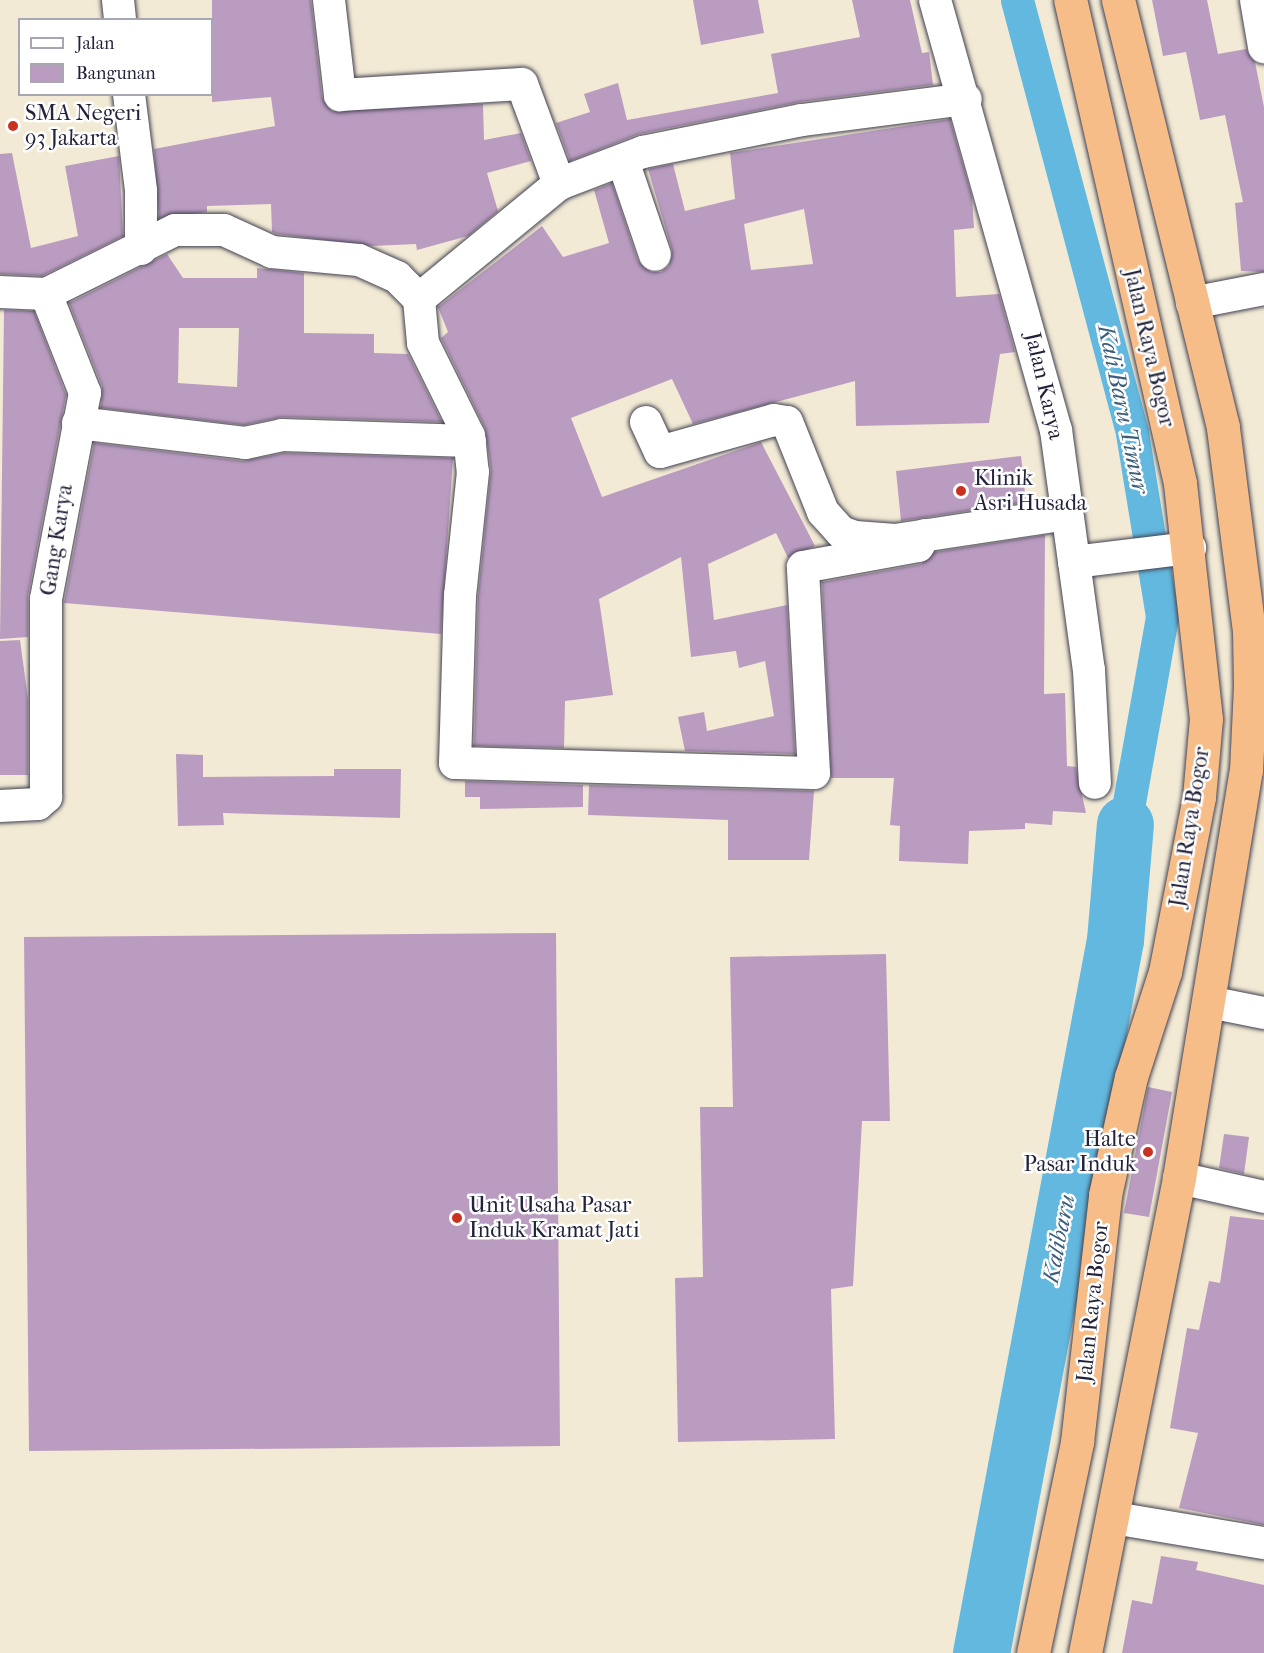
<!DOCTYPE html>
<style>
body{margin:0}
#map{position:relative;width:1264px;height:1653px;overflow:hidden;background:#f2ead4;font-family:"IM FELL French Canon",serif}
div>[style]{position:absolute}
.canal>*{height:33px;margin:-16.5px;padding:0 16.5px;transform-origin:16.5px;border-radius:16.5px;background:#62b8df}
.river>*{height:57px;margin:-28.5px;padding:0 28.5px;transform-origin:28.5px;border-radius:28.5px;background:#62b8df}
.building>*{inset:0;background:#bb9cc1}
.roads{filter:drop-shadow(0 0 2px #414052) drop-shadow(0 0 2px #414052)}
.minor>*{height:32px;margin:-16px;padding:0 16px;transform-origin:16px;border-radius:16px;background:#fff}
.trunk>*{height:33px;margin:-16.5px;padding:0 16.5px;transform-origin:16.5px;border-radius:16.5px;background:#f7bd88}
.dots>*{width:16px;height:16px;translate:-50% -50%;box-sizing:border-box;border:3px solid #fff;border-radius:50%}
span{translate:-50% -50%;white-space:nowrap;text-align:center;line-height:1.15;-webkit-text-stroke:5px #fff;paint-order:stroke}
.poi-label{font-size:22px;color:#22223b}
.left{translate:0 -50%;text-align:left}
.right{translate:-100% -50%;text-align:right}
.street-label{font-size:22px;color:#22223b}
.water-label{font-size:24px;color:#3c5e7d;font-style:italic}
.legend{position:absolute;left:18px;top:18px;width:195px;height:78px;box-sizing:border-box;background:#fff;border:2px solid #a7a7b1;margin:0;padding:8px 10px;list-style:none;font-size:18px;color:#22223b}
.legend li{display:flex;align-items:center;gap:12px;height:30px}
.legend b{width:30px;border:2px solid #a7a7b1}
</style>
<div id="map">
<div class="canal">
<div style="left:1017px;top:0;width:448px;rotate:75.1deg"></div>
<div style="left:1132px;top:433px;width:186px;rotate:80.7deg"></div>
<div style="left:1162px;top:617px;width:210px;rotate:100.1deg"></div>
</div>
<div class="river">
<div style="left:981px;top:1653px;width:725px;rotate:-79.36deg"></div>
<div style="left:1115px;top:940px;width:116px;rotate:-85.1deg"></div>
</div>
<div class="building">
<div style="clip-path:polygon(212px 0,311px 0,322px 97px,332px 111px,483px 104px,484px 140px,521px 133px,531px 161px,487px 173px,498px 211px,468px 236px,417px 250px,416px 244px,372px 246px,277px 234px,272px 232px,271px 204px,207px 206px,207px 212px,159px 218px,154px 149px,275px 126px,271px 97px,212px 102px)"></div>
<div style="clip-path:polygon(693px 0,758px 0,764px 33px,701px 45px)"></div>
<div style="clip-path:polygon(852px 0,910px 0,922px 53px,929px 52px,933px 85px,800px 102px,639px 134px,570px 161px,556px 123px,590px 112px,584px 94px,618px 83px,627px 120px,778px 93px,771px 54px,860px 37px)"></div>
<div style="clip-path:polygon(1152px 0,1207px 0,1218px 54px,1246px 49px,1255px 62px,1264px 107px,1264px 272px,1241px 271px,1235px 203px,1243px 202px,1225px 115px,1200px 120px,1186px 52px,1163px 56px)"></div>
<div style="clip-path:polygon(evenodd,950px 119px,972px 197px,974px 228px,954px 230px,956px 297px,999px 294px,1015px 352px,1000px 354px,989px 423px,856px 426px,855px 381px,693px 424px,672px 379px,571px 418px,602px 497px,761px 442px,815px 546px,788px 558px,776px 533px,708px 564px,714px 620px,787px 605px,795px 754px,685px 751px,678px 717px,704px 712px,707px 731px,774px 716px,765px 661px,739px 668px,736px 651px,691px 657px,681px 557px,599px 599px,613px 695px,565px 701px,564px 748px,474px 746px,478px 596px,491px 470px,485px 428px,441px 338px,448px 332px,438px 307px,542px 226px,563px 257px,609px 243px,594px 190px,612px 183px,638px 261px,651px 272px,661px 272px,669px 266px,672px 250px,648px 169px,673px 164px,685px 211px,735px 199px,730px 153px,950px 119px,804px 209px,813px 264px,751px 270px,744px 224px,804px 209px)"></div>
<div style="clip-path:polygon(12px 153px,31px 248px,78px 236px,65px 166px,119px 156px,123px 236px,42px 276px,0 274px,0 154px)"></div>
<div style="clip-path:polygon(evenodd,167px 254px,183px 278px,257px 278px,257px 268px,304px 273px,304px 333px,374px 334px,374px 353px,408px 354px,442px 422px,282px 417px,244px 425px,101px 408px,102px 386px,69px 303px,167px 254px,179px 328px,239px 328px,237px 387px,178px 383px,179px 328px)"></div>
<div style="clip-path:polygon(4px 310px,34px 311px,66px 395px,28px 596px,28px 637px,0 639px)"></div>
<div style="clip-path:polygon(94px 443px,243px 461px,284px 453px,453px 458px,441px 634px,64px 603px)"></div>
<div style="clip-path:polygon(1021px 456px,1026px 502px,901px 521px,896px 471px)"></div>
<div style="clip-path:polygon(1045px 535px,1044px 694px,1065px 693px,1067px 766px,1076px 767px,1086px 813px,1053px 811px,1052px 825px,1025px 823px,1025px 829px,969px 831px,968px 864px,899px 861px,900px 826px,890px 825px,894px 778px,831px 778px,822px 582px,921px 564px,935px 552px)"></div>
<div style="clip-path:polygon(20px 640px,28px 699px,28px 775px,0 775px,0 641px)"></div>
<div style="clip-path:polygon(176px 754px,203px 755px,203px 777px,334px 776px,334px 769px,401px 769px,400px 818px,223px 813px,224px 825px,178px 826px)"></div>
<div style="clip-path:polygon(465px 781px,583px 785px,583px 807px,480px 809px,480px 797px,465px 797px)"></div>
<div style="clip-path:polygon(589px 785px,814px 791px,809px 860px,728px 860px,728px 820px,588px 815px)"></div>
<div style="clip-path:polygon(556px 933px,560px 1446px,29px 1451px,24px 937px)"></div>
<div style="clip-path:polygon(886px 954px,890px 1121px,862px 1121px,853px 1286px,831px 1289px,835px 1439px,678px 1442px,675px 1278px,703px 1277px,700px 1107px,733px 1107px,730px 957px)"></div>
<div style="clip-path:polygon(1148px 1087px,1172px 1092px,1149px 1217px,1124px 1213px)"></div>
<div style="clip-path:polygon(1224px 1134px,1249px 1137px,1244px 1174px,1219px 1168px)"></div>
<div style="clip-path:polygon(1230px 1216px,1264px 1220px,1264px 1525px,1179px 1508px,1198px 1433px,1170px 1428px,1187px 1328px,1199px 1330px,1209px 1281px,1220px 1283px)"></div>
<div style="clip-path:polygon(1161px 1556px,1198px 1562px,1196px 1570px,1264px 1585px,1264px 1653px,1122px 1653px,1132px 1600px,1152px 1604px)"></div>
</div>
<div class="roads">
<div class="minor">
<div style="left:118px;top:0;width:20px;rotate:84deg"></div>
<div style="left:329px;top:0;width:96px;rotate:83.4deg"></div>
<div style="left:340px;top:95px;width:182px;rotate:-3.5deg"></div>
<div style="left:522px;top:84px;width:107px;rotate:69.7deg"></div>
<div style="left:935px;top:0;width:447px;rotate:74.3deg"></div>
<div style="left:1056px;top:430px;width:242px;rotate:82.2deg"></div>
<div style="left:1089px;top:670px;width:113px;rotate:87deg"></div>
<div style="left:1256px;top:0;width:48px;rotate:80.3deg"></div>
<div style="left:129px;top:94px;width:98px;rotate:82.9deg"></div>
<div style="left:141px;top:191px;width:58px;rotate:90deg"></div>
<div style="left:623px;top:161px;width:99px;rotate:71.2deg"></div>
<div style="left:0;top:292px;width:46px;rotate:2.5deg"></div>
<div style="left:46px;top:294px;width:144px;rotate:-26.4deg"></div>
<div style="left:175px;top:230px;width:49px"></div>
<div style="left:224px;top:230px;width:53px;rotate:24.6deg"></div>
<div style="left:272px;top:252px;width:87px;rotate:5.3deg"></div>
<div style="left:359px;top:260px;width:42px;rotate:24.1deg"></div>
<div style="left:397px;top:277px;width:31px;rotate:45deg"></div>
<div style="left:419px;top:299px;width:181px;rotate:-39.4deg"></div>
<div style="left:559px;top:184px;width:90px;rotate:-20.9deg"></div>
<div style="left:643px;top:152px;width:162px;rotate:-11.4deg"></div>
<div style="left:802px;top:120px;width:165px;rotate:-7.3deg"></div>
<div style="left:419px;top:299px;width:44px;rotate:84.8deg"></div>
<div style="left:423px;top:343px;width:104px;rotate:63.7deg"></div>
<div style="left:469px;top:436px;width:36px;rotate:84deg"></div>
<div style="left:473px;top:472px;width:124px;rotate:96deg"></div>
<div style="left:460px;top:595px;width:168px;rotate:91.7deg"></div>
<div style="left:455px;top:763px;width:359px;rotate:1.6deg"></div>
<div style="left:814px;top:773px;width:206px;rotate:-93.1deg"></div>
<div style="left:803px;top:567px;width:117px;rotate:-10.3deg"></div>
<div style="left:918px;top:546px;width:13px;rotate:-58deg"></div>
<div style="left:1192px;top:303px;width:73px;rotate:-11deg"></div>
<div style="left:646px;top:422px;width:33px;rotate:65deg"></div>
<div style="left:660px;top:452px;width:118px;rotate:-15.7deg"></div>
<div style="left:774px;top:420px;width:13px;rotate:9deg"></div>
<div style="left:787px;top:422px;width:97px;rotate:68.2deg"></div>
<div style="left:823px;top:512px;width:27px;rotate:48deg"></div>
<div style="left:841px;top:532px;width:15px;rotate:20deg"></div>
<div style="left:855px;top:537px;width:40px;rotate:4.3deg"></div>
<div style="left:895px;top:540px;width:173px;rotate:-8.6deg"></div>
<div style="left:78px;top:423px;width:168px;rotate:6.8deg"></div>
<div style="left:245px;top:443px;width:38px;rotate:-12deg"></div>
<div style="left:282px;top:435px;width:188px;rotate:1.8deg"></div>
<div style="left:1074px;top:562px;width:117px;rotate:-6.9deg"></div>
<div style="left:0;top:806px;width:38px;rotate:-3deg"></div>
<div style="left:38px;top:804px;width:11px;rotate:-41deg"></div>
<div style="left:46px;top:797px;width:198px;rotate:-90deg"></div>
<div style="left:46px;top:599px;width:210px;rotate:-79.3deg"></div>
<div style="left:85px;top:393px;width:106px;rotate:-111.5deg"></div>
<div style="left:1209px;top:1002px;width:56px;rotate:11.3deg"></div>
<div style="left:1179px;top:1178px;width:87px;rotate:12.6deg"></div>
<div style="left:1114px;top:1518px;width:152px;rotate:9.5deg"></div>
</div>
<div class="trunk">
<div style="left:1033px;top:1653px;width:216px;rotate:-78.2deg"></div>
<div style="left:1077px;top:1442px;width:249px;rotate:-83.5deg"></div>
<div style="left:1105px;top:1195px;width:121px;rotate:-77.6deg"></div>
<div style="left:1131px;top:1077px;width:110px;rotate:-72.1deg"></div>
<div style="left:1165px;top:972px;width:178px;rotate:-79deg"></div>
<div style="left:1199px;top:797px;width:78px;rotate:-84.9deg"></div>
<div style="left:1206px;top:719px;width:237px;rotate:-96.3deg"></div>
<div style="left:1180px;top:483px;width:495px;rotate:-102.8deg"></div>
<div style="left:1085px;top:1653px;width:484px;rotate:-78.8deg"></div>
<div style="left:1179px;top:1178px;width:412px;rotate:-80.7deg"></div>
<div style="left:1246px;top:771px;width:85px;rotate:-87.3deg"></div>
<div style="left:1250px;top:686px;width:55px;rotate:-91deg"></div>
<div style="left:1249px;top:631px;width:206px;rotate:-97.3deg"></div>
<div style="left:1223px;top:427px;width:440px;rotate:-103.8deg"></div>
</div>
</div>
<div class="dots">
<div style="left:13px;top:126px;background:#c8321e"></div>
<div style="left:961px;top:491px;background:#c8321e"></div>
<div style="left:1148px;top:1152px;background:#c8321e"></div>
<div style="left:457px;top:1218px;background:#c8321e"></div>
</div>
<div class="poi-label">
<span class="left" style="left:25px;top:126px">SMA Negeri<br>93 Jakarta</span>
<span class="left" style="left:974px;top:491px">Klinik<br>Asri Husada</span>
<span class="right" style="left:1136px;top:1152px">Halte<br>Pasar Induk</span>
<span class="left" style="left:469px;top:1218px">Unit Usaha Pasar<br>Induk Kramat Jati</span>
</div>
<div class="street-label">
<span style="left:1149px;top:348px;rotate:77deg">Jalan Raya Bogor</span>
<span style="left:1044px;top:386px;rotate:77deg">Jalan Karya</span>
<span style="left:57px;top:540px;rotate:-81deg">Gang Karya</span>
<span style="left:1190px;top:827px;rotate:-81deg">Jalan Raya Bogor</span>
<span style="left:1093px;top:1302px;rotate:-84deg">Jalan Raya Bogor</span>
</div>
<div class="water-label">
<span style="left:1123px;top:409px;rotate:78deg">Kali Baru Timur</span>
<span style="left:1059px;top:1239px;rotate:-79deg">Kalibaru</span>
</div>
<ul class="legend">
<li><b style="height:8px;background:#fff"></b>Jalan</li>
<li><b style="height:16px;background:#bb9cc1"></b>Bangunan</li>
</ul>
</div>
